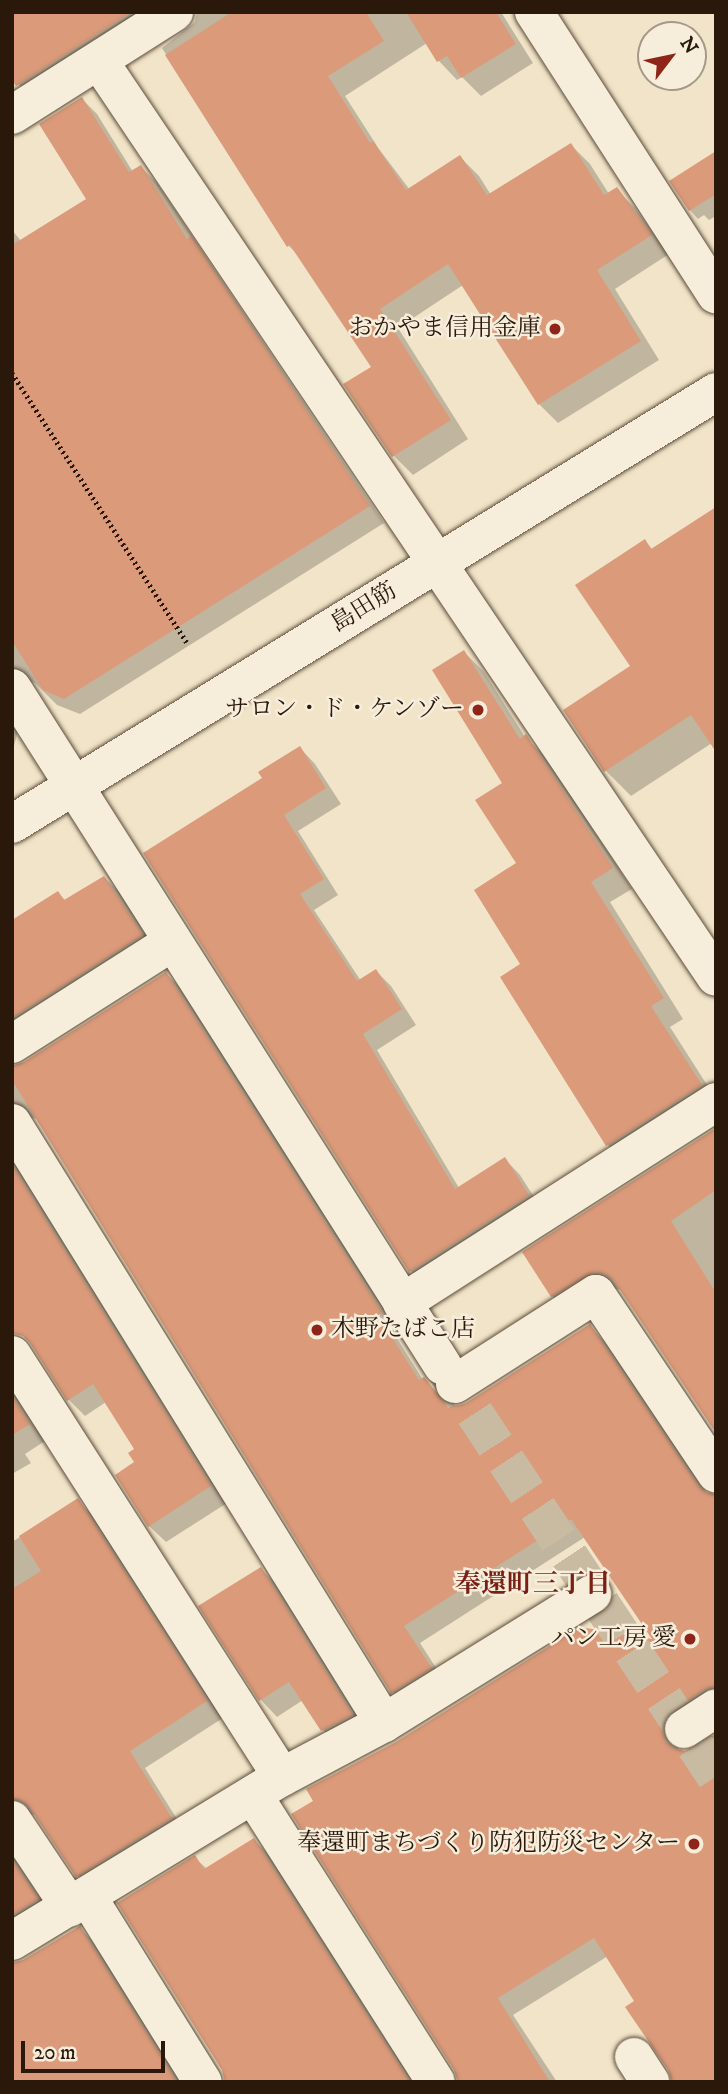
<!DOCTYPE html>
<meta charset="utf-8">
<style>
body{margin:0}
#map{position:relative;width:728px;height:2094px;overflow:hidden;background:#f1e4c8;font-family:"IM FELL DW Pica","Noto Serif JP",serif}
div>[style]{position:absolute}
.shadow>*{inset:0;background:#0003}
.building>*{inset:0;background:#db9a7a}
.minor-tunnel>*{height:38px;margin-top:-19px;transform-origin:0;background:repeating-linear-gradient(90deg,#c9bba2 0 38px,transparent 0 57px)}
.path>*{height:4.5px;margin-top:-2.25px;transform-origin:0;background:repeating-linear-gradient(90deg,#2a180b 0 2px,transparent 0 5.5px)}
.roads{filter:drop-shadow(0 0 2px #5c4b3a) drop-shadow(0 0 2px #5c4b3a)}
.minor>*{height:38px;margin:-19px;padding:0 19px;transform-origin:19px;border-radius:19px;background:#f6eddb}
.dots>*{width:19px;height:19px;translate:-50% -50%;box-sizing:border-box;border:4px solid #f6eddb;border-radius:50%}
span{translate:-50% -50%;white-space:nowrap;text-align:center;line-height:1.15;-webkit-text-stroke:5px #f6eddb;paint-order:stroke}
.poi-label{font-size:24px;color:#2a180b}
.right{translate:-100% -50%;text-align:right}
.left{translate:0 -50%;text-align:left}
.street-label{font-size:24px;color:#2a180b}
.neighbourhood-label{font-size:26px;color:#7a1f14;font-weight:700}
.frame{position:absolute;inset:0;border:14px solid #2a180b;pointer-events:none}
.north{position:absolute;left:637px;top:21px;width:70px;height:70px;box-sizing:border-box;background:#f6eddb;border:2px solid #a49888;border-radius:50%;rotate:58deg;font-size:19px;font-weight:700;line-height:28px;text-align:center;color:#2a180b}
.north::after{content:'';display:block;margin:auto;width:24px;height:32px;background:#8f2418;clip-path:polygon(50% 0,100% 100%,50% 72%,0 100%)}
.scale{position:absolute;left:21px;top:2041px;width:144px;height:32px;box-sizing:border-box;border:4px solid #2a180b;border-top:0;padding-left:9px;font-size:21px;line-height:24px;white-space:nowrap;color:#2a180b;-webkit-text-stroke:5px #f6eddb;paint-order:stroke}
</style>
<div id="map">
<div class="shadow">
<div style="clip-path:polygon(12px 12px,181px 12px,36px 104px,12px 77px)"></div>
<div style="clip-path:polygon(197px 12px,501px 12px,533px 63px,481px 96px,462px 77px,457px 80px,439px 61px,427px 43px,345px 96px,379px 149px,410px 190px,460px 157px,479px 176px,491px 195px,571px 145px,590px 164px,609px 194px,616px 189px,635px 208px,669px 254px,615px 289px,659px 360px,558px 423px,539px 404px,463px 285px,398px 328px,468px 439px,413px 475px,394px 456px,346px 385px,374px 367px,301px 258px,288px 245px,162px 48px,195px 22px)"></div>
<div style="clip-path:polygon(82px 99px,97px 114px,133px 172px,141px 167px,157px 183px,384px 523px,80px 714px,57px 705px,35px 683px,27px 681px,12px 689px,12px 230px,22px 242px,88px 200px)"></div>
<div style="clip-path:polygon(716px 153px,716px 216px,709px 220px,704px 215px,698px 219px,690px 210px)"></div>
<div style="clip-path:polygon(645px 541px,653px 550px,712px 743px,631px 796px,606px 771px,632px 667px)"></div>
<div style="clip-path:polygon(464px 652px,484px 672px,525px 737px,546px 757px,632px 889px,610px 902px,683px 1019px,670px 1027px,716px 1099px,628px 1165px,608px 1145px,502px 977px,522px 965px,519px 864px,505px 784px)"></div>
<div style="clip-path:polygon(12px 720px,18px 731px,12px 753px)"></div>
<div style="clip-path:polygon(300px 748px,315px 764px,341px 804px,298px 831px,338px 895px,314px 910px,361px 981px,376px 971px,391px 986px,416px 1025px,377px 1050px,459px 1188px,505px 1159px,520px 1175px,543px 1211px,426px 1287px,411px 1271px,145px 853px,264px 779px)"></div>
<div style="clip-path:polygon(105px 878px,122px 895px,158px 952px,12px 1047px,12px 922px,58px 893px,66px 901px)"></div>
<div style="clip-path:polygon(166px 974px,183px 990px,398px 1329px,393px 1332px,423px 1380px,449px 1406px,467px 1404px,589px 1326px,606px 1343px,708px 1495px,716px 1496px,716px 1710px,681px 1735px,678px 1749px,674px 2080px,636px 2001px,608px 1956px,513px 2015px,557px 2082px,459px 2082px,655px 1641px,585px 1537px,420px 1643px,447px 1685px,409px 1708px,392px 1692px,37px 1119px,28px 1117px,12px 1126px,12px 1068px,24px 1064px)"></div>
<div style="clip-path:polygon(716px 1130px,716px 1430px,622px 1290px,611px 1288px,569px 1312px,552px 1296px)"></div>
<div style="clip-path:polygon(12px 1157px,227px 1503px,166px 1542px,149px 1526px,136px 1450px,106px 1402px,85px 1416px,68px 1399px,12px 1255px)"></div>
<div style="clip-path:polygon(12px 1390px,45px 1441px,25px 1454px,31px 1463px,12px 1474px)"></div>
<div style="clip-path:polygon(78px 1501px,94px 1517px,223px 1718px,145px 1768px,187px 1835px,94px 1892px,77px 1875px,35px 1815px,29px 1814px,12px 1823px,12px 1542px)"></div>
<div style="clip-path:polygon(261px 1569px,278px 1586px,368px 1732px,339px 1747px,323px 1730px,303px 1700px,277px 1717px,261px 1700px)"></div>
<div style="clip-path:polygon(254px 1840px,270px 1856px,414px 2082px,226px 2082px,195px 1858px,207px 1869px)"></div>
<div style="clip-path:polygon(12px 1854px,54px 1916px,12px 1944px)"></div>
<div style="clip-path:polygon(80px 1928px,96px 1945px,182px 2082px,12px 2082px,23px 1962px)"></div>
</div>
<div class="building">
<div style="clip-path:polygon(12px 12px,131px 12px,16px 86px,12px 80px)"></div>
<div style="clip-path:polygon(232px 12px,366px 12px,384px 41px,328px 76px,370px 143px,373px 141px,406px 190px,460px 155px,487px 195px,571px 143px,604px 195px,617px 187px,652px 235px,597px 270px,641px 341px,538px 405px,448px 264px,380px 309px,451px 420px,392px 457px,343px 384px,371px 367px,290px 245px,287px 247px,165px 55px)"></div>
<div style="clip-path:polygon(406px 12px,496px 12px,516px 44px,461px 78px,447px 56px,437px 62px)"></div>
<div style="clip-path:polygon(82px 97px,129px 172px,141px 165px,187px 239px,191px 236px,370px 506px,64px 699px,43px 690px,12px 641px,12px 245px,86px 199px,39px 124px)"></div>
<div style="clip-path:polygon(716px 151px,716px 194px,689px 211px,669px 181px)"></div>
<div style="clip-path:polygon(716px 507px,716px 752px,691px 715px,604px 772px,563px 710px,630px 666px,575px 585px,645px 539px,651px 549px)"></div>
<div style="clip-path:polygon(464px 650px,520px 739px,526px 734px,613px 868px,591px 882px,664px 998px,651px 1006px,702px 1085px,606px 1146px,500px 977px,520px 964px,474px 890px,516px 863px,475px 800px,502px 783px,432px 670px)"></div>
<div style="clip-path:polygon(300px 746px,326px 788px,284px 815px,324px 879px,300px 894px,357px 981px,376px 969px,402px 1009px,363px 1034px,455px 1189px,505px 1157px,529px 1195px,409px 1272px,143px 853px,262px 778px,258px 772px)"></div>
<div style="clip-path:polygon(104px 876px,143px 935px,12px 1018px,12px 920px,58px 891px,64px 900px)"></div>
<div style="clip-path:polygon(166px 972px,382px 1312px,378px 1315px,419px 1380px,424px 1377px,446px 1404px,457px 1406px,466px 1403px,590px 1324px,698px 1485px,706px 1492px,716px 1495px,716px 1686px,704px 1690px,672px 1711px,665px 1719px,662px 1730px,666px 1742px,674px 1748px,685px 1751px,716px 1734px,716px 2082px,672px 2082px,668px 2070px,625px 2007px,634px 2001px,594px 1938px,498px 1998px,550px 2082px,458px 2082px,454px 2070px,291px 1814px,313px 1801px,306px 1789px,396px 1742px,580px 1627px,652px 1639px,571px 1519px,404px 1626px,432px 1668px,391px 1693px,12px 1080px,12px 1066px,24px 1062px)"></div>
<div style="clip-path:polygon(716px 1128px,716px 1190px,671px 1221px,716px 1293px,716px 1433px,614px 1281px,605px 1274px,594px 1272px,551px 1297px,522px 1252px)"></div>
<div style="clip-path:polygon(12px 1165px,211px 1486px,148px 1527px,115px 1475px,134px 1462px,128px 1453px,134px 1449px,93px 1384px,67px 1401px,30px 1343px,23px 1336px,12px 1333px)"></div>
<div style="clip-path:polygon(12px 1396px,30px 1424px,12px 1435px)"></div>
<div style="clip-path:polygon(78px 1498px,207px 1701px,130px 1751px,172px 1818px,76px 1877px,30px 1808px,22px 1801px,12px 1798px,12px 1589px,41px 1571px,19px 1536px)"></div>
<div style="clip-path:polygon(261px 1567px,353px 1715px,321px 1731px,289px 1682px,259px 1701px,198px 1606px)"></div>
<div style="clip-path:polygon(254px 1838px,410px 2082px,225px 2082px,222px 2070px,117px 1903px,195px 1855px,204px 1869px)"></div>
<div style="clip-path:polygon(12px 1860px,39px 1899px,12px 1915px)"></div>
<div style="clip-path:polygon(80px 1926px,177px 2082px,12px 2082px,12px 1963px,23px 1960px)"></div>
</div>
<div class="minor-tunnel">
<div style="left:443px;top:1366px;width:493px;rotate:56.4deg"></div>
</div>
<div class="path">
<div style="left:12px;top:373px;width:321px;rotate:57deg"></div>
</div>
<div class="roads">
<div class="minor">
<div style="left:534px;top:12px;width:336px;rotate:57.2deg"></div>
<div style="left:99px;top:61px;width:1104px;rotate:56.04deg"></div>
<div style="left:12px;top:115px;width:192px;rotate:-32.4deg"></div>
<div style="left:12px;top:688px;width:803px;rotate:57.56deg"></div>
<div style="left:12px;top:824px;width:826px;rotate:-31.53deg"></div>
<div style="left:12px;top:1044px;width:190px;rotate:-32.5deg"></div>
<div style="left:12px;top:1123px;width:706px;rotate:58.2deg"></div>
<div style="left:402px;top:1303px;width:373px;rotate:-32.6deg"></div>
<div style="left:12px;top:1355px;width:501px;rotate:57.39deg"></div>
<div style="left:455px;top:1384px;width:167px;rotate:-32.6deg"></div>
<div style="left:596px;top:1294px;width:216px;rotate:56.2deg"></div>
<div style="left:684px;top:1729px;width:38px;rotate:-33deg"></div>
<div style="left:253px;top:1795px;width:340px;rotate:57.5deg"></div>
<div style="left:12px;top:1820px;width:105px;rotate:56.3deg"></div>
<div style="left:87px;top:1896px;width:219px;rotate:58.1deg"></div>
<div style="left:12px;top:1941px;width:316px;rotate:-31.3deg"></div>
<div style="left:282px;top:1777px;width:115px;rotate:-27.9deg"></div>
<div style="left:384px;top:1723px;width:245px;rotate:-31.8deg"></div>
<div style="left:634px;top:2057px;width:30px;rotate:57deg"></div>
</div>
</div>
<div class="dots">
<div style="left:555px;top:329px;background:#8f2418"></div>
<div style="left:478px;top:710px;background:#8f2418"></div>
<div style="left:317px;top:1330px;background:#8f2418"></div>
<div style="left:690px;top:1639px;background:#8f2418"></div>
<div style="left:694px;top:1844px;background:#8f2418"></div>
</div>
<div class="poi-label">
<span class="right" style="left:541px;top:329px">おかやま信用金庫</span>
<span class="right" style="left:464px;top:710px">サロン・ド・ケンゾー</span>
<span class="left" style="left:331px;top:1330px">木野たばこ店</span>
<span class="right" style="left:676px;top:1639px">パン工房 愛</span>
<span class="right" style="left:680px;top:1844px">奉還町まちづくり防犯防災センター</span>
</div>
<div class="street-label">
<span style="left:364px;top:608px;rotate:-32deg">島田筋</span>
</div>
<div class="neighbourhood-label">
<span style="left:533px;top:1585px">奉還町三丁目</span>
</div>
<div class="frame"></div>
<div class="north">N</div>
<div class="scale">20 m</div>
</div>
